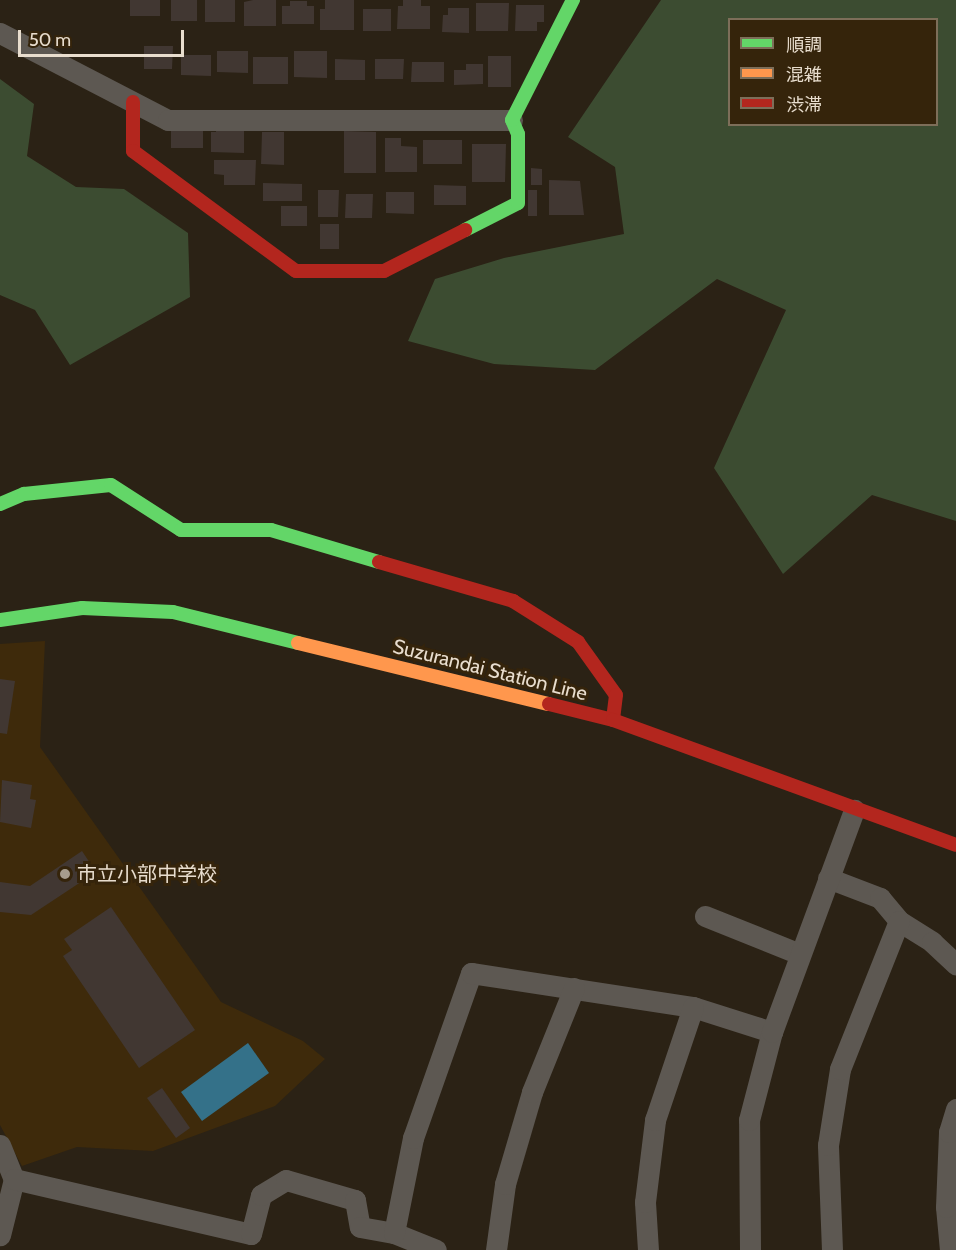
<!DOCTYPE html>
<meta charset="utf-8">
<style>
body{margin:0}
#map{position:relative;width:956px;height:1250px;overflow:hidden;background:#2b2215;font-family:Cabin,"Noto Sans JP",sans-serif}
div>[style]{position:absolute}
.built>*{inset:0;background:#3e2a0b}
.green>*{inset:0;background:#3c4c31}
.water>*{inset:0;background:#347189}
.building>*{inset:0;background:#413732}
.street>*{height:21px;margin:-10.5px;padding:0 10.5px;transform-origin:10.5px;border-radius:10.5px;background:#5d5852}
.fast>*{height:14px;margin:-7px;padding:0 7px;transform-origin:7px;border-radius:7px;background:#63d668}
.slow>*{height:14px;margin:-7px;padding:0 7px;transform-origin:7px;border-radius:7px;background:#ff974d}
.jam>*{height:14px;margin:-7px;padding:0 7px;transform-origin:7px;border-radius:7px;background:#b3261e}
.dots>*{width:16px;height:16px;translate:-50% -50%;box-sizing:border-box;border:3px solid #35240b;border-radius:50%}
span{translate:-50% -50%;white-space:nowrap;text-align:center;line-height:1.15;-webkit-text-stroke:6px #35240b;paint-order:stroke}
.street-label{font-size:20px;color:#e8ddce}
.poi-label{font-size:20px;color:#e8ddce}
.left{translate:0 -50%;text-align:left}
.legend{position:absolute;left:728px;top:18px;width:210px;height:108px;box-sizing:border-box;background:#35240b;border:2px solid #7d6e59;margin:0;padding:8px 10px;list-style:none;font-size:18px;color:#e8ddce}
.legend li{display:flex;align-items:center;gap:12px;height:30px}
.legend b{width:30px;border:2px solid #7d6e59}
.scale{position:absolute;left:18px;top:30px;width:166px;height:27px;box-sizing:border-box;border:3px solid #e8ddce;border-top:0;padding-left:8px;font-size:18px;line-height:21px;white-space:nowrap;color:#e8ddce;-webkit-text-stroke:4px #35240b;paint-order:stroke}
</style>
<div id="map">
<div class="built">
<div style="clip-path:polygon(45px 641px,40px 747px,221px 1002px,303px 1041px,325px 1059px,275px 1106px,153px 1151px,77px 1147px,22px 1166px,0 1125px,0 644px)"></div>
</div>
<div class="green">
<div style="clip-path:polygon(evenodd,661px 0,956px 0,956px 521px,872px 495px,783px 574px,714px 468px,786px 310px,717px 279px,595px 370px,494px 364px,408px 341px,435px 279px,504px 258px,624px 234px,615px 167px,568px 137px,661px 0,730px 20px,936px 20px,936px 124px,730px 124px,730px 20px)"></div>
<div style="clip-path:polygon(0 79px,34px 104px,27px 156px,76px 187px,124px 189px,188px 233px,190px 297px,70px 365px,35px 310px,0 295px)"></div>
</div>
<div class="water">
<div style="clip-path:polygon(248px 1043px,269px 1073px,202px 1121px,181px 1092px)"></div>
</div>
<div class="building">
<div style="clip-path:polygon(130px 0,160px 0,160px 16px,130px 16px)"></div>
<div style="clip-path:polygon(171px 0,197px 0,197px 21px,171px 21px)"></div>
<div style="clip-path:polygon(205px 0,235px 0,235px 22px,205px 22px)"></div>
<div style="clip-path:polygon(253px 0,276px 0,276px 26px,244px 26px,244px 2px)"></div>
<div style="clip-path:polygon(325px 0,354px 0,354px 30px,320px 30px,320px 9px,325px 9px)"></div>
<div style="clip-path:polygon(403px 0,421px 0,421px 6px,430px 6px,430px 29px,397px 29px,398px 6px,403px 6px)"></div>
<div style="clip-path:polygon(290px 1px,307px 1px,307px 6px,314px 6px,314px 24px,282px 24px,282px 6px,290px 6px)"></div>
<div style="clip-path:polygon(476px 3px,509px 3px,508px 31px,476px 31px)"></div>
<div style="clip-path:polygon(516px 5px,544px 5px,544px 22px,537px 22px,537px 31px,515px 31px)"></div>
<div style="clip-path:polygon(448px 8px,469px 8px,469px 33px,442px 32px,443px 15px,448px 15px)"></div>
<div style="clip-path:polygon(363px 9px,391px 9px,391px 31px,363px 31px)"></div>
<div style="clip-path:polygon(144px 46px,173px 46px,172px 69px,144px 69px)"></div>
<div style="clip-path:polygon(217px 51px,248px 51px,248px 73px,217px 72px)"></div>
<div style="clip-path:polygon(294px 51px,327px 51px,327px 78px,294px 77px)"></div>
<div style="clip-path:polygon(181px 55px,211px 55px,211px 76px,181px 75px)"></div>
<div style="clip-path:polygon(488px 56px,511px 56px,511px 87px,488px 87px)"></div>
<div style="clip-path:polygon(253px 57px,288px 57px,288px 84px,253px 84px)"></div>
<div style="clip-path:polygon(335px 59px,365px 60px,365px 80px,335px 80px)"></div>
<div style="clip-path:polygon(375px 59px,404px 59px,403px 79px,375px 79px)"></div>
<div style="clip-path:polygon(412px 62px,444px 62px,444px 82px,411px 82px)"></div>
<div style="clip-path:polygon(466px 64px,483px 64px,483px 84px,454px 85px,454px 70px,466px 70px)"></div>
<div style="clip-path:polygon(216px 126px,244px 126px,244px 153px,211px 152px,211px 132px,216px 132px)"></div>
<div style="clip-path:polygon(171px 127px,203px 128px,203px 148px,171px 148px)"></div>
<div style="clip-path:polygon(344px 131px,376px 132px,376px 173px,344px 173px)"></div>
<div style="clip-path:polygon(262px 132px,284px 132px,284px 165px,261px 164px)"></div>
<div style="clip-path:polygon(385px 138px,401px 138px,401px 146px,417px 147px,417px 172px,385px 172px)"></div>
<div style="clip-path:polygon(423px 140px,462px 140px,462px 164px,423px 164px)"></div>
<div style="clip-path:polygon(472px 144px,506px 144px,505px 182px,472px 182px)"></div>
<div style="clip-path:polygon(214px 160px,256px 160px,255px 185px,224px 185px,224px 175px,214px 174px)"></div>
<div style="clip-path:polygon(531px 168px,542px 169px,542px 185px,531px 185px)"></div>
<div style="clip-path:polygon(549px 180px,580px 181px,584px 215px,549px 215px)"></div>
<div style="clip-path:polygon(263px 183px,302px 184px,302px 201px,263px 201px)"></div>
<div style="clip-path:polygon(434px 185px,466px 186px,466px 205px,434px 205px)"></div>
<div style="clip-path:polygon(318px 190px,339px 190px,338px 217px,318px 217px)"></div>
<div style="clip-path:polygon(528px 190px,537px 190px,537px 216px,528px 216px)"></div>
<div style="clip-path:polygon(386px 192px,414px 192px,414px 214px,386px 213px)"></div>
<div style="clip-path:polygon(346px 194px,373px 194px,372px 218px,345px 218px)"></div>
<div style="clip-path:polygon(281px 206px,307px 206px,307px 226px,281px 226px)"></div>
<div style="clip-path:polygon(320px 224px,339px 224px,339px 249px,320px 249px)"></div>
<div style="clip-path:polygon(0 679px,15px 681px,7px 734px,0 733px)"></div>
<div style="clip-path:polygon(2px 780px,32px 785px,30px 799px,36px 800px,31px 828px,0 822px)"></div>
<div style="clip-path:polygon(82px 851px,96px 872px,31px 915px,0 912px,0 882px,30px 886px)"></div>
<div style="clip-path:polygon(111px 907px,195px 1030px,139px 1068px,63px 956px,72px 950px,64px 939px)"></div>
<div style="clip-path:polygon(162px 1088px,190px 1128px,176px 1138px,147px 1098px)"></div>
</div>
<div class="street">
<div style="left:0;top:33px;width:189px;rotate:27.4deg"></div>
<div style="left:168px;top:120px;width:344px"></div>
<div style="left:828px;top:878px;width:56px;rotate:21deg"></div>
<div style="left:880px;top:898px;width:30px;rotate:50deg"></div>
<div style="left:899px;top:921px;width:39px;rotate:32deg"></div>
<div style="left:932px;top:942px;width:33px;rotate:43deg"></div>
<div style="left:705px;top:916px;width:102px;rotate:21.8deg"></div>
<div style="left:0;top:1145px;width:37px;rotate:68deg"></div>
<div style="left:14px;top:1179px;width:58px;rotate:104deg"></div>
<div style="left:14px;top:1179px;width:243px;rotate:13.1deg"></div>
<div style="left:251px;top:1234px;width:40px;rotate:-75.6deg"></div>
<div style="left:261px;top:1195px;width:29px;rotate:-31deg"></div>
<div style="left:286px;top:1180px;width:72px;rotate:16.2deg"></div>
<div style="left:355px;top:1200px;width:27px;rotate:80deg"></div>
<div style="left:360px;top:1227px;width:35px;rotate:10deg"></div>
<div style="left:394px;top:1233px;width:45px;rotate:22deg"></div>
<div style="left:394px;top:1233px;width:97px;rotate:-78.7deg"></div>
<div style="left:413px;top:1138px;width:175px;rotate:-70.6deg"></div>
<div style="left:471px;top:973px;width:225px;rotate:8.7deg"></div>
<div style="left:693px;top:1007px;width:83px;rotate:17.6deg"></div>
<div style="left:496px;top:1250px;width:67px;rotate:-82.2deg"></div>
<div style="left:505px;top:1184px;width:96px;rotate:-73.6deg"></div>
<div style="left:532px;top:1092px;width:112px;rotate:-68deg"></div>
<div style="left:648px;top:1250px;width:48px;rotate:-93.6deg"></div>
<div style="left:645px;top:1202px;width:83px;rotate:-83deg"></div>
<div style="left:655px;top:1120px;width:119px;rotate:-71.4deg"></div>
<div style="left:750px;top:1250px;width:130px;rotate:-90.4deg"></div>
<div style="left:749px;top:1120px;width:91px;rotate:-75.4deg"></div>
<div style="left:772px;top:1032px;width:237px;rotate:-69.7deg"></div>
<div style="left:832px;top:1250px;width:105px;rotate:-92.2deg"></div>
<div style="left:828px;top:1145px;width:77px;rotate:-81deg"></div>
<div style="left:840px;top:1069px;width:159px;rotate:-68.3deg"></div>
<div style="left:950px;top:1250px;width:43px;rotate:-95.3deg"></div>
<div style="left:946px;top:1207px;width:75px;rotate:-87.7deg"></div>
<div style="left:949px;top:1132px;width:24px;rotate:-73deg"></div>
</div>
<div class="fast">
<div style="left:465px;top:230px;width:59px;rotate:-27deg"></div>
<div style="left:518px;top:203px;width:69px;rotate:-90deg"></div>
<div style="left:518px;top:134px;width:15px;rotate:-113deg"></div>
<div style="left:512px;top:120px;width:135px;rotate:-63.1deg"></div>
<div style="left:0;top:504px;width:26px;rotate:-23deg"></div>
<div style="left:24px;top:494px;width:87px;rotate:-5.9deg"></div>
<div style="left:111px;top:485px;width:83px;rotate:32.7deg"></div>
<div style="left:181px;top:530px;width:90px"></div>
<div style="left:271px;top:530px;width:113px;rotate:16.5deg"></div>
<div style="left:0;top:620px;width:83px;rotate:-8.3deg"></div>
<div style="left:82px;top:608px;width:91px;rotate:2.5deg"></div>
<div style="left:173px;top:612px;width:129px;rotate:13.9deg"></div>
</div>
<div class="slow">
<div style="left:298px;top:643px;width:258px;rotate:13.7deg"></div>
</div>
<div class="jam">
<div style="left:133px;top:102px;width:49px;rotate:90deg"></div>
<div style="left:133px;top:151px;width:202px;rotate:36.4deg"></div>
<div style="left:296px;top:271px;width:88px"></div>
<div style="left:384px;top:271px;width:91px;rotate:-26.8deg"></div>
<div style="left:379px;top:562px;width:140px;rotate:16.2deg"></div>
<div style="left:513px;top:601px;width:77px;rotate:32.2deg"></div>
<div style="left:578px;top:642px;width:65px;rotate:54.4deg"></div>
<div style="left:616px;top:695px;width:25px;rotate:97deg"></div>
<div style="left:549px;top:704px;width:66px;rotate:14deg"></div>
<div style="left:613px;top:720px;width:365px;rotate:20deg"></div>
</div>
<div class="dots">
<div style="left:65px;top:874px;background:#a69c8d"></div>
</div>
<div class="street-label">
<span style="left:490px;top:670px;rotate:14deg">Suzurandai Station Line</span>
</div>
<div class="poi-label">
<span class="left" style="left:77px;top:874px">市立小部中学校</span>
</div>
<ul class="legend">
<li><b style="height:8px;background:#63d668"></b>順調</li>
<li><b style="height:8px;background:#ff974d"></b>混雑</li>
<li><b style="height:8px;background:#b3261e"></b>渋滞</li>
</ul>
<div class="scale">50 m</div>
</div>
